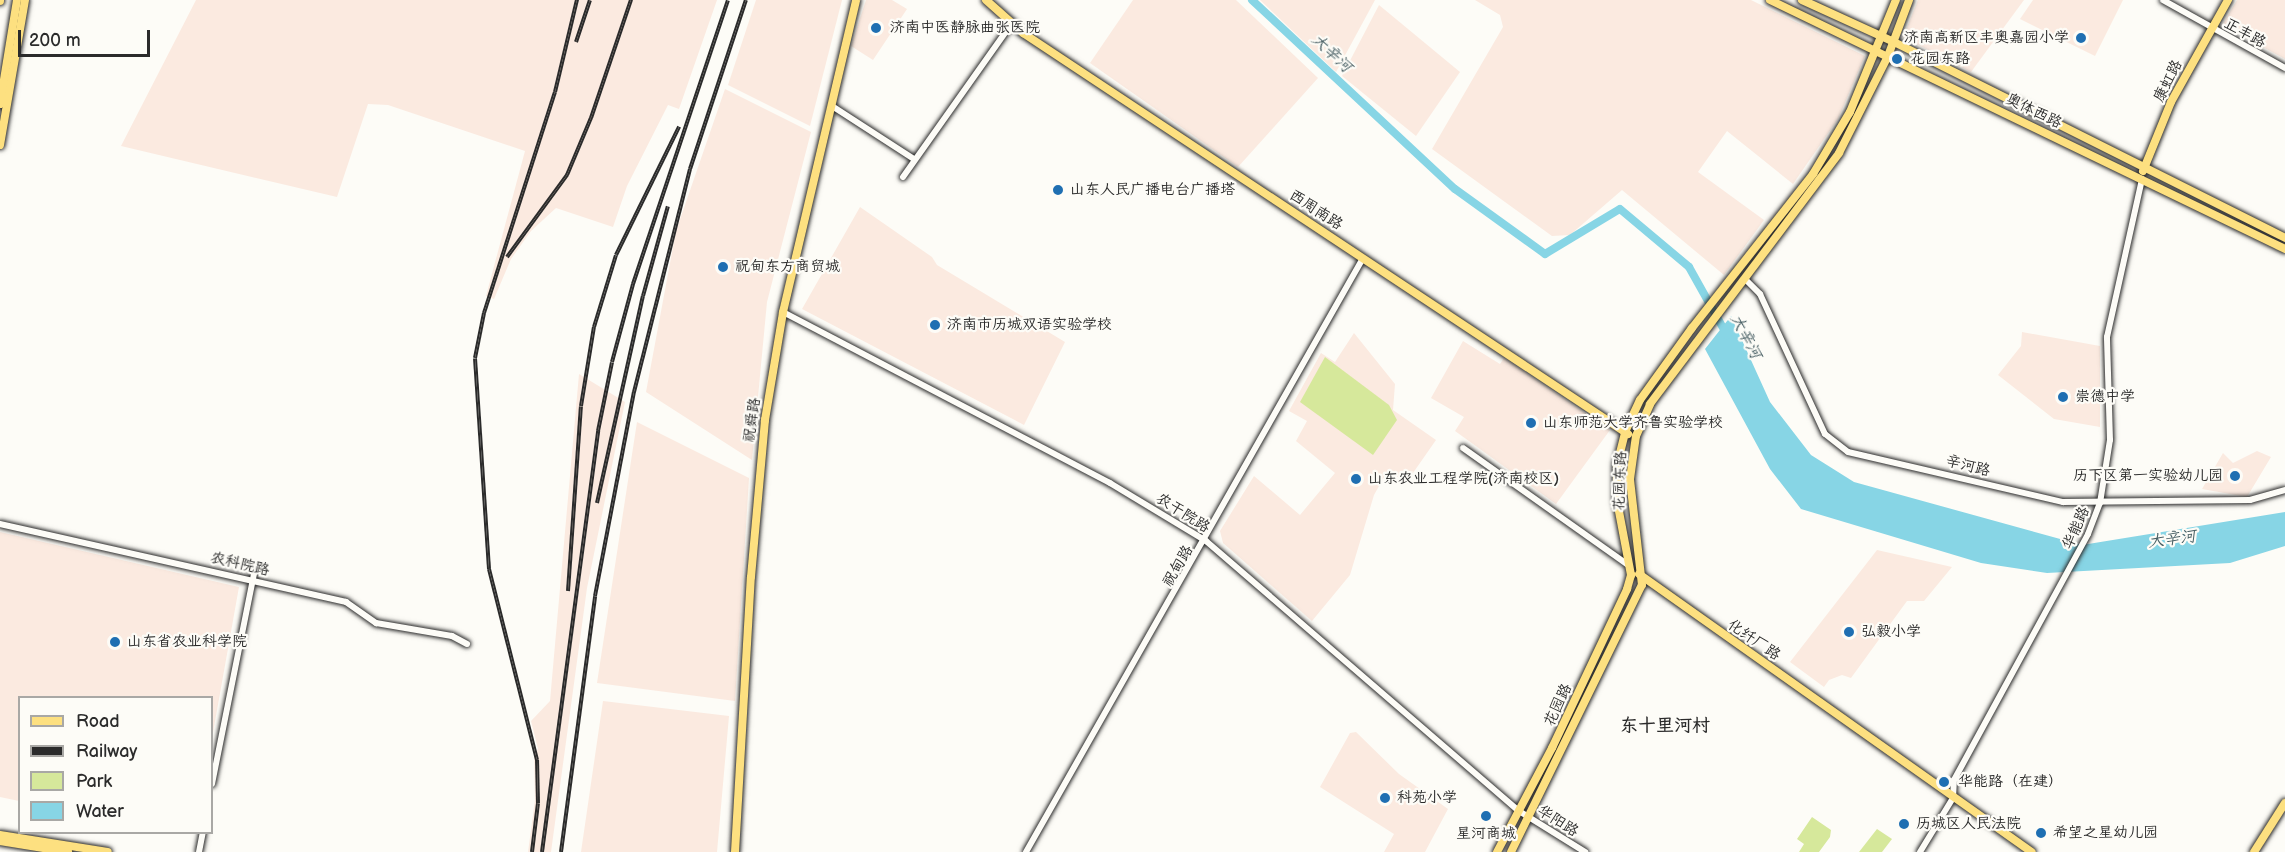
<!DOCTYPE html>
<meta charset="utf-8">
<style>
body{margin:0}
#map{position:relative;width:2285px;height:852px;overflow:hidden;background:#fdfcf7;font-family:"Balsamiq Sans","LXGW WenKai TC",sans-serif}
div>[style]{position:absolute}
.built>*{inset:0;background:#fbeae0}
.green>*{inset:0;background:#d6e89b}
.water>*{inset:0;background:#87d5e5}
.river>*{height:8px;margin:-4px;padding:0 4px;transform-origin:4px;border-radius:4px;background:#87d5e5}
.roads{filter:drop-shadow(0 0 2px #2b2b2b) drop-shadow(0 0 2px #2b2b2b)}
.minor>*{height:6px;margin:-3px;padding:0 3px;transform-origin:3px;border-radius:3px;background:#fdfcf7}
.major>*{height:8px;margin:-4px;padding:0 4px;transform-origin:4px;border-radius:4px;background:#fde080}
.highway>*{height:8px;margin:-4px;padding:0 4px;transform-origin:4px;border-radius:4px;background:#fde080}
.rail>*{height:4px;margin-top:-2px;transform-origin:0;background:repeating-linear-gradient(90deg,#fdfcf7 0 4.5px,#2b2b2b 0 9px);box-sizing:border-box;border-block:2px solid #2b2b2b}
.dots>*{width:16px;height:16px;translate:-50% -50%;box-sizing:border-box;border:3px solid #fdfcf7;border-radius:50%}
span{translate:-50% -50%;white-space:nowrap;text-align:center;line-height:1.15;-webkit-text-stroke:4.5px #fdfcf7;paint-order:stroke}
.poi-label{font-size:15px;color:#2b2b2b}
.left{translate:0 -50%;text-align:left}
.right{translate:-100% -50%;text-align:right}
.street-label{font-size:15px;color:#2b2b2b}
.water-label{font-size:16px;color:#475e63;font-style:italic}
.quarter-label{font-size:18px;color:#2b2b2b;font-weight:700}
.legend{position:absolute;left:18px;top:696px;width:195px;height:138px;box-sizing:border-box;background:#fdfcf7;border:2px solid #a9a8a5;margin:0;padding:8px 10px;list-style:none;font-size:18px;color:#2b2b2b}
.legend li{display:flex;align-items:center;gap:12px;height:30px}
.legend b{width:30px;border:2px solid #a9a8a5}
.scale{position:absolute;left:18px;top:30px;width:132px;height:27px;box-sizing:border-box;border:3px solid #2b2b2b;border-top:0;padding-left:8px;font-size:18px;line-height:21px;white-space:nowrap;color:#2b2b2b;-webkit-text-stroke:4px #fdfcf7;paint-order:stroke}
</style>
<div id="map">
<div class="built">
<div style="clip-path:polygon(196px 0,717px 0,679px 109px,668px 105px,627px 186px,613px 227px,556px 208px,531px 231px,511px 259px,494px 299px,486px 296px,525px 151px,388px 105px,368px 104px,337px 197px,121px 146px)"></div>
<div style="clip-path:polygon(756px 0,842px 0,810px 126px,728px 85px)"></div>
<div style="clip-path:polygon(866px 0,892px 0,907px 9px,873px 60px,851px 46px)"></div>
<div style="clip-path:polygon(1133px 0,1236px 0,1318px 78px,1238px 167px,1090px 63px)"></div>
<div style="clip-path:polygon(1260px 0,1375px 0,1336px 72px)"></div>
<div style="clip-path:polygon(1475px 0,1751px 0,1865px 56px,1838px 119px,1793px 184px,1727px 131px,1698px 172px,1764px 220px,1724px 275px,1622px 190px,1570px 235px,1552px 236px,1432px 149px,1503px 27px,1500px 15px)"></div>
<div style="clip-path:polygon(1918px 0,2024px 0,1971px 72px,1903px 37px)"></div>
<div style="clip-path:polygon(2033px 0,2123px 0,2095px 56px,2020px 19px)"></div>
<div style="clip-path:polygon(2237px 0,2285px 0,2285px 59px,2222px 25px)"></div>
<div style="clip-path:polygon(1379px 5px,1460px 72px,1416px 136px,1342px 76px)"></div>
<div style="clip-path:polygon(725px 89px,811px 132px,767px 302px,752px 460px,646px 392px,676px 231px)"></div>
<div style="clip-path:polygon(860px 207px,932px 257px,937px 265px,1065px 342px,1024px 425px,802px 309px)"></div>
<div style="clip-path:polygon(2022px 332px,2100px 346px,2100px 427px,2054px 419px,1998px 375px,2021px 346px)"></div>
<div style="clip-path:polygon(1354px 333px,1395px 384px,1393px 410px,1436px 440px,1406px 483px,1388px 470px,1374px 495px,1350px 575px,1312px 621px,1223px 543px,1220px 531px,1254px 476px,1300px 515px,1335px 473px,1296px 441px,1307px 421px,1289px 411px,1321px 353px,1335px 362px)"></div>
<div style="clip-path:polygon(1463px 341px,1500px 364px,1504px 358px,1610px 430px,1556px 504px,1455px 431px,1464px 417px,1431px 398px)"></div>
<div style="clip-path:polygon(579px 374px,625px 402px,587px 588px,551px 852px,528px 852px,535px 800px,534px 755px,538px 749px,531px 721px,550px 701px)"></div>
<div style="clip-path:polygon(637px 422px,749px 478px,735px 701px,597px 683px)"></div>
<div style="clip-path:polygon(2257px 451px,2271px 457px,2247px 497px,2202px 489px,2223px 453px,2233px 463px)"></div>
<div style="clip-path:polygon(0 532px,239px 587px,212px 738px,212px 698px,20px 698px,19px 801px,0 797px)"></div>
<div style="clip-path:polygon(1877px 550px,1952px 567px,1924px 601px,1907px 601px,1851px 678px,1842px 675px,1829px 680px,1824px 687px,1790px 662px)"></div>
<div style="clip-path:polygon(603px 701px,729px 716px,717px 852px,581px 852px)"></div>
<div style="clip-path:polygon(1356px 732px,1399px 774px,1448px 809px,1425px 852px,1384px 852px,1394px 834px,1320px 787px,1350px 733px)"></div>
</div>
<div class="green">
<div style="clip-path:polygon(1325px 357px,1389px 405px,1397px 420px,1373px 455px,1300px 402px)"></div>
<div style="clip-path:polygon(1812px 817px,1831px 830px,1830px 837px,1819px 852px,1799px 852px,1804px 844px,1797px 839px)"></div>
<div style="clip-path:polygon(1877px 829px,1892px 839px,1882px 852px,1859px 852px)"></div>
</div>
<div class="water">
<div style="clip-path:polygon(1731px 316px,1770px 402px,1811px 455px,1854px 482px,2082px 545px,2285px 512px,2285px 546px,2230px 563px,2047px 573px,1981px 563px,1801px 509px,1770px 469px,1705px 349px)"></div>
</div>
<div class="river">
<div style="left:1252px;top:0;width:277px;rotate:43deg"></div>
<div style="left:1455px;top:189px;width:111px;rotate:35.8deg"></div>
<div style="left:1545px;top:254px;width:87px;rotate:-31deg"></div>
<div style="left:1620px;top:209px;width:90px;rotate:40deg"></div>
<div style="left:1689px;top:267px;width:78px;rotate:60.8deg"></div>
</div>
<div class="roads">
<div class="minor">
<div style="left:2163px;top:0;width:140px;rotate:29.1deg"></div>
<div style="left:832px;top:106px;width:98px;rotate:32.9deg"></div>
<div style="left:903px;top:177px;width:189px;rotate:-54.7deg"></div>
<div style="left:1746px;top:280px;width:20px;rotate:45deg"></div>
<div style="left:1760px;top:294px;width:154px;rotate:65.1deg"></div>
<div style="left:1825px;top:434px;width:29px;rotate:38deg"></div>
<div style="left:1848px;top:452px;width:221px;rotate:13.1deg"></div>
<div style="left:2063px;top:502px;width:187px;rotate:-0.6deg"></div>
<div style="left:2250px;top:500px;width:36px;rotate:-16deg"></div>
<div style="left:783px;top:312px;width:369px;rotate:27.6deg"></div>
<div style="left:1110px;top:483px;width:112px;rotate:31.1deg"></div>
<div style="left:1206px;top:541px;width:413px;rotate:40.8deg"></div>
<div style="left:1519px;top:811px;width:78px;rotate:31.8deg"></div>
<div style="left:1463px;top:448px;width:202px;rotate:35.3deg"></div>
<div style="left:0;top:524px;width:355px;rotate:12.7deg"></div>
<div style="left:346px;top:602px;width:37px;rotate:35deg"></div>
<div style="left:376px;top:623px;width:77px;rotate:9.7deg"></div>
<div style="left:452px;top:636px;width:17px;rotate:28deg"></div>
<div style="left:212px;top:784px;width:219px;rotate:-78.7deg"></div>
<div style="left:199px;top:852px;width:20px;rotate:-79deg"></div>
<div style="left:1026px;top:852px;width:683px;rotate:-60.43deg"></div>
<div style="left:1920px;top:852px;width:63px;rotate:-58.6deg"></div>
<div style="left:1953px;top:798px;width:18px;rotate:-87deg"></div>
<div style="left:1954px;top:780px;width:280px;rotate:-61.4deg"></div>
<div style="left:2088px;top:534px;width:33px;rotate:-69deg"></div>
<div style="left:2100px;top:503px;width:64px;rotate:-81deg"></div>
<div style="left:2110px;top:440px;width:103px;rotate:-91.7deg"></div>
<div style="left:2107px;top:337px;width:162px;rotate:-77.5deg"></div>
</div>
<div class="major">
<div style="left:986px;top:0;width:50px;rotate:41.7deg"></div>
<div style="left:1023px;top:33px;width:726px;rotate:33.54deg"></div>
<div style="left:1770px;top:0;width:572px;rotate:25.8deg"></div>
<div style="left:1802px;top:0;width:99px;rotate:24.5deg"></div>
<div style="left:1892px;top:41px;width:440px;rotate:26.6deg"></div>
<div style="left:0;top:1px;width:1px;rotate:-90deg"></div>
<div style="left:0;top:145px;width:147px;rotate:-80.2deg"></div>
<div style="left:2143px;top:171px;width:74px;rotate:-67.9deg"></div>
<div style="left:2171px;top:102px;width:117px;rotate:-60.8deg"></div>
<div style="left:1639px;top:574px;width:481px;rotate:35.3deg"></div>
<div style="left:0;top:835px;width:109px;rotate:8.9deg"></div>
<div style="left:0;top:841px;width:69px;rotate:9.2deg"></div>
<div style="left:735px;top:852px;width:275px;rotate:-86.7deg"></div>
<div style="left:751px;top:577px;width:158px;rotate:-84.9deg"></div>
<div style="left:765px;top:420px;width:109px;rotate:-80.5deg"></div>
<div style="left:783px;top:312px;width:320px;rotate:-76.8deg"></div>
<div style="left:1497px;top:852px;width:118px;rotate:-62.1deg"></div>
<div style="left:1552px;top:748px;width:176px;rotate:-64.7deg"></div>
<div style="left:1627px;top:589px;width:15px;rotate:-74deg"></div>
<div style="left:1631px;top:575px;width:75px;rotate:-100.7deg"></div>
<div style="left:1617px;top:501px;width:36px;rotate:-90deg"></div>
<div style="left:1617px;top:465px;width:34px;rotate:-76deg"></div>
<div style="left:1625px;top:432px;width:35px;rotate:-65deg"></div>
<div style="left:1640px;top:400px;width:89px;rotate:-54.2deg"></div>
<div style="left:1692px;top:328px;width:196px;rotate:-51.8deg"></div>
<div style="left:1813px;top:174px;width:72px;rotate:-59.2deg"></div>
<div style="left:1850px;top:112px;width:121px;rotate:-67.7deg"></div>
<div style="left:1511px;top:852px;width:297px;rotate:-63.9deg"></div>
<div style="left:1642px;top:585px;width:107px;rotate:-96.5deg"></div>
<div style="left:1630px;top:479px;width:43px;rotate:-82.1deg"></div>
<div style="left:1636px;top:436px;width:35px;rotate:-66deg"></div>
<div style="left:1650px;top:404px;width:314px;rotate:-53deg"></div>
<div style="left:1839px;top:153px;width:109px;rotate:-63.2deg"></div>
<div style="left:1888px;top:56px;width:60px;rotate:-69.4deg"></div>
<div style="left:2254px;top:852px;width:58px;rotate:-57.7deg"></div>
</div>
<div class="highway">
<div style="left:0;top:104px;width:105px;rotate:-80.7deg"></div>
</div>
</div>
<div class="rail">
<div style="left:576px;top:42px;width:44px;rotate:-71.6deg"></div>
<div style="left:507px;top:257px;width:102px;rotate:-53.8deg"></div>
<div style="left:567px;top:175px;width:62px;rotate:-67.2deg"></div>
<div style="left:591px;top:118px;width:125px;rotate:-71.3deg"></div>
<div style="left:597px;top:503px;width:212px;rotate:-77.5deg"></div>
<div style="left:643px;top:296px;width:93px;rotate:-74.5deg"></div>
<div style="left:568px;top:591px;width:185px;rotate:-86deg"></div>
<div style="left:581px;top:406px;width:80px;rotate:-80.7deg"></div>
<div style="left:594px;top:327px;width:75px;rotate:-73deg"></div>
<div style="left:616px;top:255px;width:143px;rotate:-63.8deg"></div>
<div style="left:532px;top:852px;width:49px;rotate:-83deg"></div>
<div style="left:538px;top:803px;width:43px;rotate:-91.3deg"></div>
<div style="left:537px;top:760px;width:197px;rotate:-104.1deg"></div>
<div style="left:489px;top:569px;width:211px;rotate:-93.8deg"></div>
<div style="left:475px;top:358px;width:46px;rotate:-78.7deg"></div>
<div style="left:484px;top:313px;width:232px;rotate:-72.2deg"></div>
<div style="left:555px;top:92px;width:95px;rotate:-76.6deg"></div>
<div style="left:542px;top:852px;width:425px;rotate:-82.4deg"></div>
<div style="left:598px;top:431px;width:70px;rotate:-78.5deg"></div>
<div style="left:612px;top:362px;width:81px;rotate:-74.9deg"></div>
<div style="left:633px;top:284px;width:299px;rotate:-71.5deg"></div>
<div style="left:561px;top:852px;width:258px;rotate:-82.4deg"></div>
<div style="left:595px;top:596px;width:208px;rotate:-79.2deg"></div>
<div style="left:634px;top:392px;width:230px;rotate:-75.9deg"></div>
<div style="left:690px;top:169px;width:178px;rotate:-71.7deg"></div>
</div>
<div class="dots">
<div style="left:876px;top:28px;background:#1f6fb2"></div>
<div style="left:2081px;top:38px;background:#1f6fb2"></div>
<div style="left:1897px;top:59px;background:#1f6fb2"></div>
<div style="left:1058px;top:190px;background:#1f6fb2"></div>
<div style="left:723px;top:267px;background:#1f6fb2"></div>
<div style="left:935px;top:325px;background:#1f6fb2"></div>
<div style="left:2063px;top:397px;background:#1f6fb2"></div>
<div style="left:1531px;top:423px;background:#1f6fb2"></div>
<div style="left:2235px;top:476px;background:#1f6fb2"></div>
<div style="left:1356px;top:479px;background:#1f6fb2"></div>
<div style="left:1849px;top:632px;background:#1f6fb2"></div>
<div style="left:115px;top:642px;background:#1f6fb2"></div>
<div style="left:1944px;top:782px;background:#1f6fb2"></div>
<div style="left:1385px;top:798px;background:#1f6fb2"></div>
<div style="left:1486px;top:816px;background:#1f6fb2"></div>
<div style="left:1904px;top:824px;background:#1f6fb2"></div>
<div style="left:2041px;top:833px;background:#1f6fb2"></div>
</div>
<div class="poi-label">
<span class="left" style="left:890px;top:28px">济南中医静脉曲张医院</span>
<span class="right" style="left:2069px;top:38px">济南高新区丰奥嘉园小学</span>
<span class="left" style="left:1910px;top:59px">花园东路</span>
<span class="left" style="left:1070px;top:190px">山东人民广播电台广播塔</span>
<span class="left" style="left:735px;top:267px">祝甸东方商贸城</span>
<span class="left" style="left:947px;top:325px">济南市历城双语实验学校</span>
<span class="left" style="left:2075px;top:397px">崇德中学</span>
<span class="left" style="left:1543px;top:423px">山东师范大学齐鲁实验学校</span>
<span class="right" style="left:2223px;top:476px">历下区第一实验幼儿园</span>
<span class="left" style="left:1368px;top:479px">山东农业工程学院(济南校区)</span>
<span class="left" style="left:1861px;top:632px">弘毅小学</span>
<span class="left" style="left:127px;top:642px">山东省农业科学院</span>
<span class="left" style="left:1958px;top:782px">华能路（在建）</span>
<span class="left" style="left:1397px;top:798px">科苑小学</span>
<span class="left" style="left:1916px;top:824px">历城区人民法院</span>
<span class="left" style="left:2053px;top:833px">希望之星幼儿园</span>
<span style="left:1486px;top:834px">星河商城</span>
</div>
<div class="street-label">
<span style="left:2245px;top:33px;rotate:29deg">正丰路</span>
<span style="left:2168px;top:81px;rotate:-63deg">康虹路</span>
<span style="left:2034px;top:111px;rotate:26deg">奥体西路</span>
<span style="left:1316px;top:210px;rotate:33deg">西周南路</span>
<span style="left:752px;top:420px;rotate:-82deg">祝舜路</span>
<span style="left:1968px;top:466px;rotate:14deg">辛河路</span>
<span style="left:1620px;top:481px;rotate:-88deg">花园东路</span>
<span style="left:1183px;top:513px;rotate:32deg">农干院路</span>
<span style="left:2076px;top:528px;rotate:-66deg">华能路</span>
<span style="left:240px;top:564px;rotate:13deg">农科院路</span>
<span style="left:1178px;top:566px;rotate:-60deg">祝甸路</span>
<span style="left:1754px;top:640px;rotate:34deg">化纤厂路</span>
<span style="left:1558px;top:705px;rotate:-65deg">花园路</span>
<span style="left:1558px;top:821px;rotate:32deg">华阳路</span>
</div>
<div class="water-label">
<span style="left:1331px;top:54px;rotate:43deg">大辛河</span>
<span style="left:1745px;top:337px;rotate:62deg">大辛河</span>
<span style="left:2172px;top:540px;rotate:-7deg">大辛河</span>
</div>
<div class="quarter-label">
<span style="left:1665px;top:726px">东十里河村</span>
</div>
<ul class="legend">
<li><b style="height:8px;background:#fde080"></b>Road</li>
<li><b style="height:8px;background:#2b2b2b"></b>Railway</li>
<li><b style="height:16px;background:#d6e89b"></b>Park</li>
<li><b style="height:16px;background:#87d5e5"></b>Water</li>
</ul>
<div class="scale">200 m</div>
</div>
